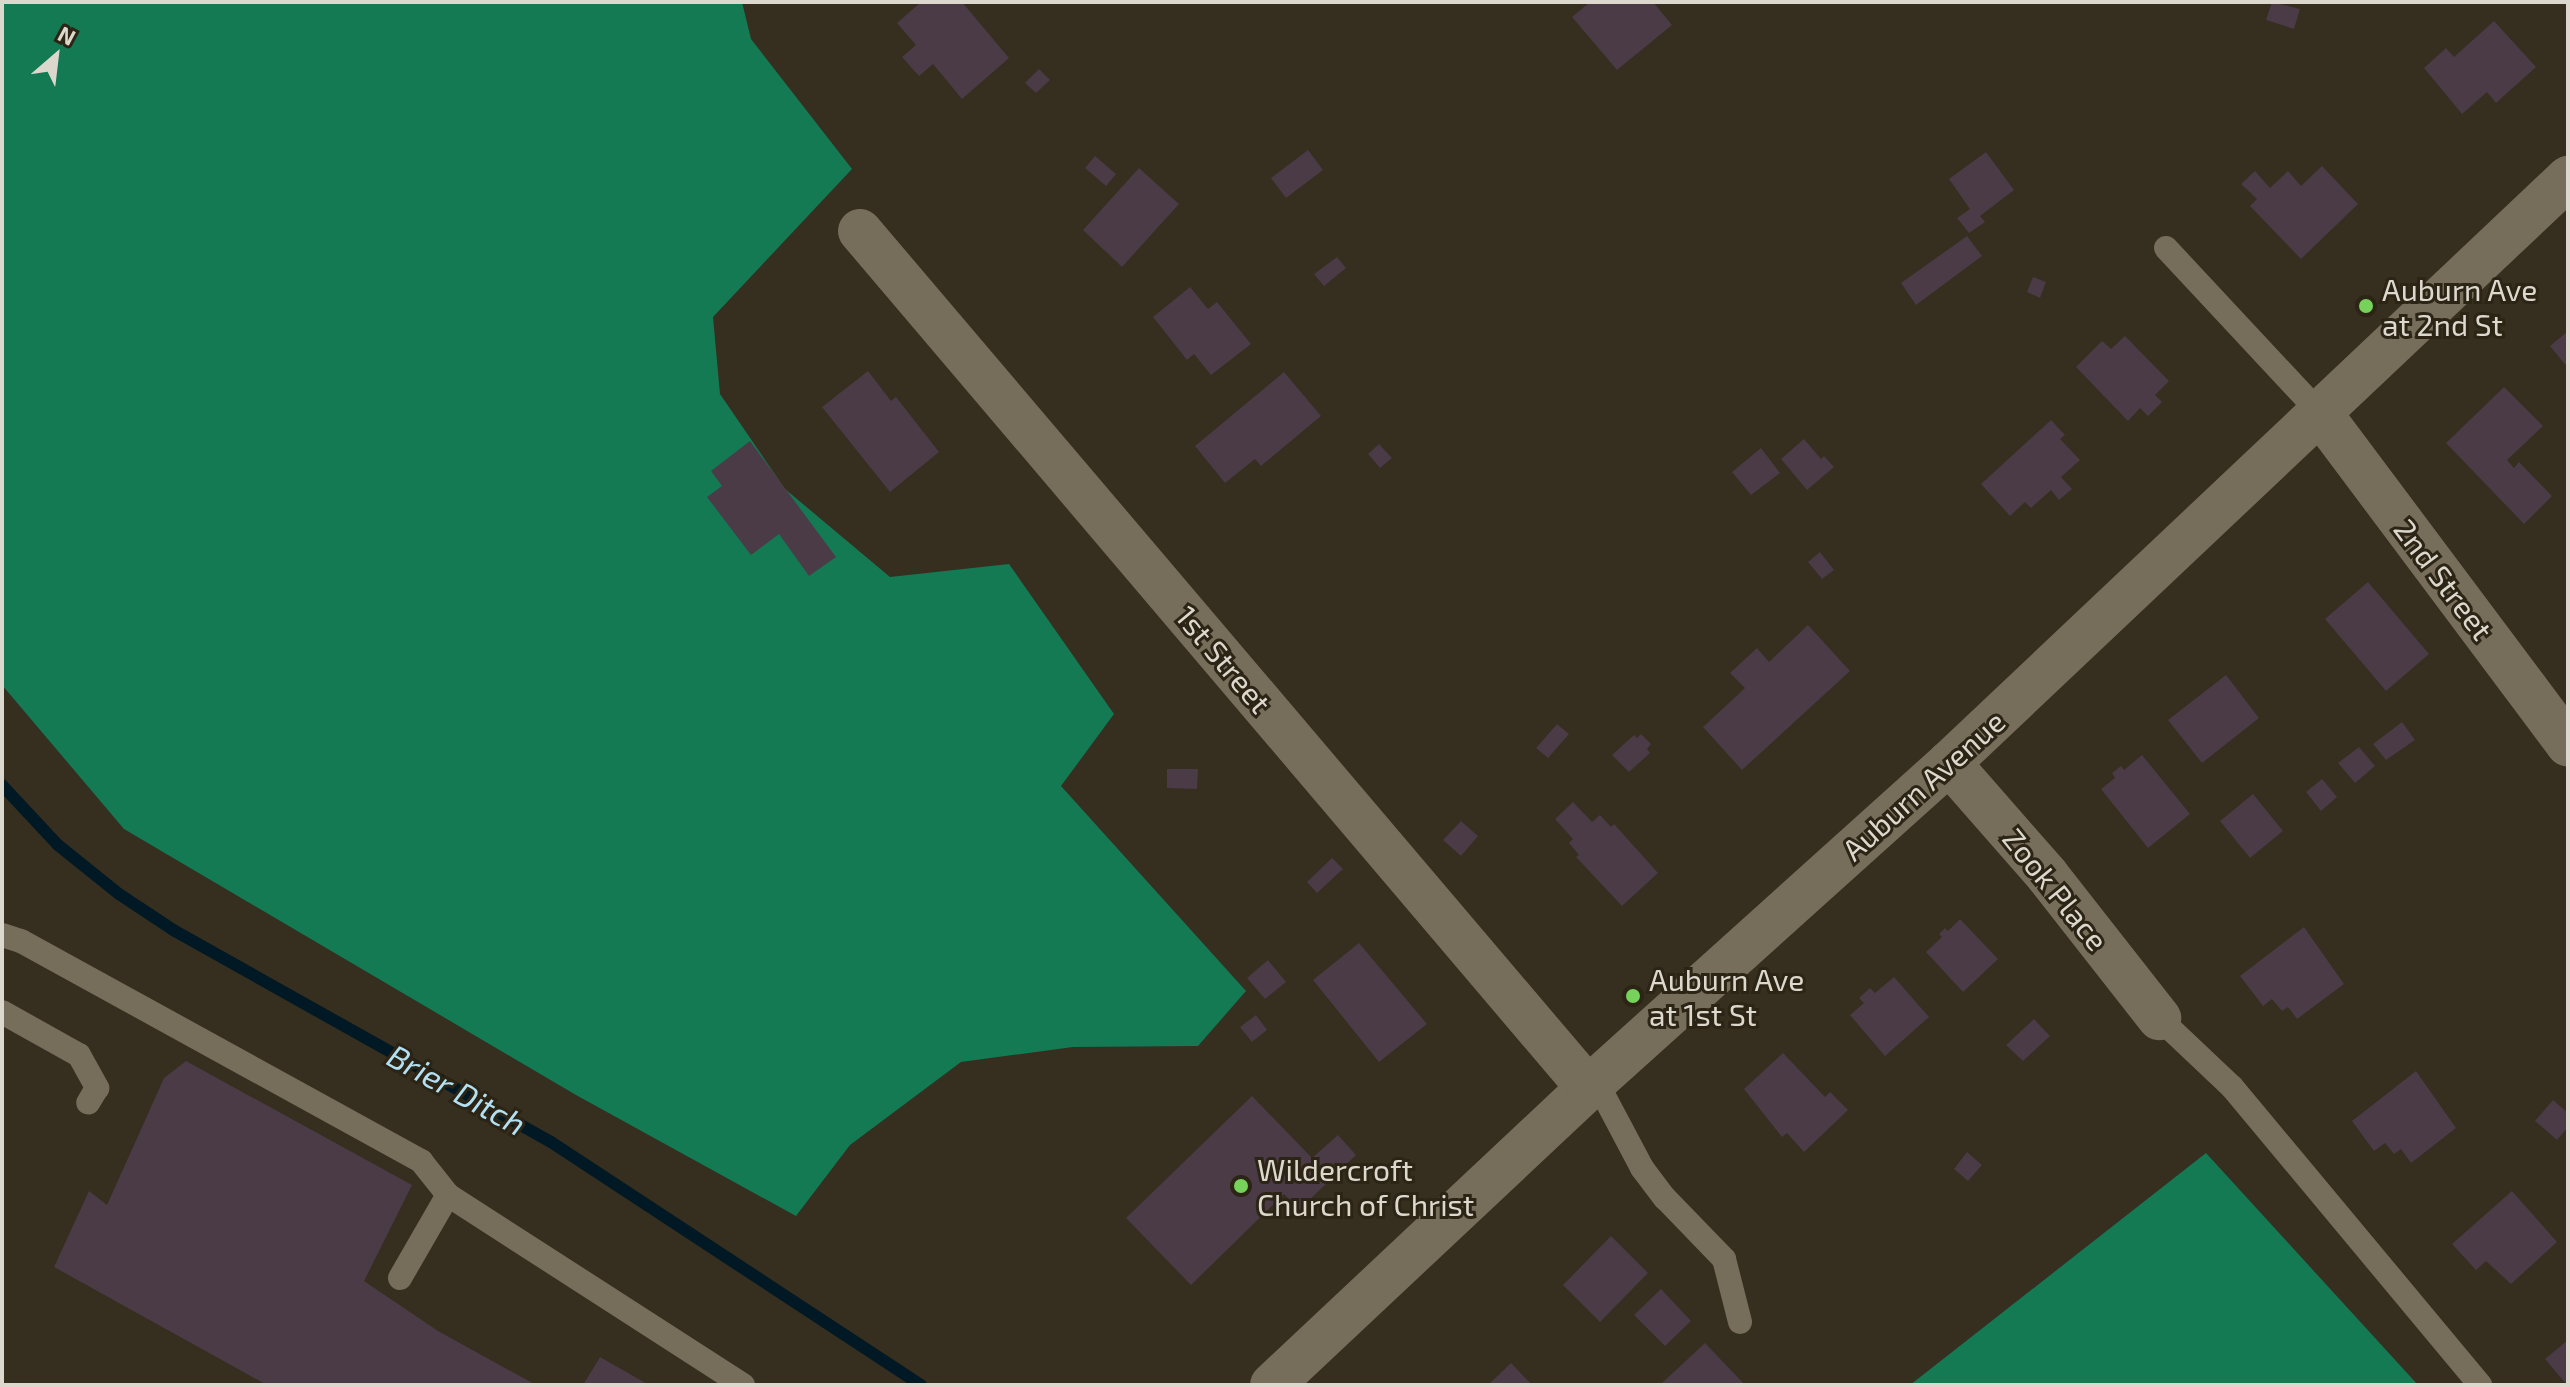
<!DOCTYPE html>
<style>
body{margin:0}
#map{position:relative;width:2570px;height:1387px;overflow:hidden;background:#362e1e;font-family:"Exo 2",sans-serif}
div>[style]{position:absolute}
.forest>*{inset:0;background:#137a54}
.stream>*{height:12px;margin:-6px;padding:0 6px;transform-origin:6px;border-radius:6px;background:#001924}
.building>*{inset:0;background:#4a3b47}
.service>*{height:24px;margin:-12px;padding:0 12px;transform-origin:12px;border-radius:12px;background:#766d5b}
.minor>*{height:44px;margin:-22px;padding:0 22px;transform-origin:22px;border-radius:22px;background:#766d5b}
.tertiary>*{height:44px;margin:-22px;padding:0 22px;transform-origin:22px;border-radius:22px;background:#766d5b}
.dots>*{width:22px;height:22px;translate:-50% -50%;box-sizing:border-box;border:4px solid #2c2414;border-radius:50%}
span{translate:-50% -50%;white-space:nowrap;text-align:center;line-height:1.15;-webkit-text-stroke:6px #2c2414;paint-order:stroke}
.poi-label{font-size:30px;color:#ddd8ce}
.left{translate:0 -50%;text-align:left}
.street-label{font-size:30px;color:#ddd8ce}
.water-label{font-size:32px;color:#b3e1f4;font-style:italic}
.frame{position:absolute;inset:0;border:4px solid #ddd8ce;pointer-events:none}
.north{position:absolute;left:16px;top:16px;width:80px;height:80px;-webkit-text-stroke:6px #2c2414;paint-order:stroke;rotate:28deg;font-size:22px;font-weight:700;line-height:32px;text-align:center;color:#ddd8ce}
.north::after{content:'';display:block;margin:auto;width:28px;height:36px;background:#ddd8ce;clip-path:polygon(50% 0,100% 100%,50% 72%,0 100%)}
</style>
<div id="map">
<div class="forest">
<div style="clip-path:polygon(2px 2px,742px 2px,751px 39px,852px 169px,713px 317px,720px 394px,785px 489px,890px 577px,1009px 564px,1114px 714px,1061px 786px,1246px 991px,1198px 1046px,1073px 1047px,961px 1062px,850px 1145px,796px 1216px,576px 1095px,124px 829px,2px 685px)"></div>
<div style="clip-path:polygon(2206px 1153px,2418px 1385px,1910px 1385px)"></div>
</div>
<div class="stream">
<div style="left:2px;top:785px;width:82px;rotate:47deg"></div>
<div style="left:58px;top:845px;width:78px;rotate:38.8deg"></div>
<div style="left:119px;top:894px;width:67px;rotate:33.5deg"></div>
<div style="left:175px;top:931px;width:431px;rotate:29.3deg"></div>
<div style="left:551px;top:1142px;width:443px;rotate:33.3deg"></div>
</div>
<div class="building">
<div style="clip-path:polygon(921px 2px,962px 2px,1009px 58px,962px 99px,933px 64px,919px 76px,902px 57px,916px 45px,897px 23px)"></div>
<div style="clip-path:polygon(1590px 2px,1653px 2px,1672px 25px,1617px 70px,1572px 17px)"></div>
<div style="clip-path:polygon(2272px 2px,2300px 9px,2294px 29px,2266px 20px)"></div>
<div style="clip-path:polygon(2494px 21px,2536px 67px,2496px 103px,2487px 92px,2462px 114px,2424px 68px,2446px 48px,2454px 57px)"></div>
<div style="clip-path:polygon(1039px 69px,1050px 80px,1036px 93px,1025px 83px)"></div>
<div style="clip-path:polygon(1308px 150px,1323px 170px,1286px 198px,1271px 178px)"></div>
<div style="clip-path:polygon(1986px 152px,2014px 190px,1980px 216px,1985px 222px,1969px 233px,1957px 218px,1970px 209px,1949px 179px)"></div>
<div style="clip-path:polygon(1095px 156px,1116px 174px,1106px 186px,1085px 168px)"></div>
<div style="clip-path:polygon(2322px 166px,2358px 204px,2301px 259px,2250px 206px,2257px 199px,2241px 184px,2255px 171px,2270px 188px,2288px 171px,2301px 186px)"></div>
<div style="clip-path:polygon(1139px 168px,1179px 204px,1122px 267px,1083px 230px)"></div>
<div style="clip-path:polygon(1967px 236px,1982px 256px,1916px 305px,1901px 283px)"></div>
<div style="clip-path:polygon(1337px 257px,1346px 268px,1324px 286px,1314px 274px)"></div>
<div style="clip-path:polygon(2033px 277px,2046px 282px,2040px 298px,2027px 292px)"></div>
<div style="clip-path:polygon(1190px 287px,1208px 309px,1217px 302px,1251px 344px,1211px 375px,1194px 354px,1187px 360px,1153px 317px)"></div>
<div style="clip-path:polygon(2568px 331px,2568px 368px,2550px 346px)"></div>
<div style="clip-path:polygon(2125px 336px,2169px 381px,2155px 395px,2162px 402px,2148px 416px,2140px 408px,2128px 421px,2076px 367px,2102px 341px,2111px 349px)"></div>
<div style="clip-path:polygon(868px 371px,891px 401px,896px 397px,939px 452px,890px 492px,822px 407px)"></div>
<div style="clip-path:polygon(1284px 372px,1321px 416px,1261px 466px,1255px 459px,1225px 483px,1195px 446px)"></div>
<div style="clip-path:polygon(2504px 387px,2543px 426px,2507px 460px,2514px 468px,2519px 462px,2552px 496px,2524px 524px,2446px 443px)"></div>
<div style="clip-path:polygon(2051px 420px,2065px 435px,2060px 439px,2080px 460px,2061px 477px,2072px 489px,2059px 500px,2051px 490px,2031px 508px,2025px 502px,2010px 516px,1981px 484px)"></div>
<div style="clip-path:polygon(1804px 439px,1821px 459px,1824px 456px,1834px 467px,1807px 490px,1781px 459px)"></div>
<div style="clip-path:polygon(750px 441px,836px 557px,809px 576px,779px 534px,751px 555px,707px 497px,722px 486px,711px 471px)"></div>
<div style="clip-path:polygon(1379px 444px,1392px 458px,1380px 468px,1368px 454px)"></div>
<div style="clip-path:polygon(1761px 448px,1780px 473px,1751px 495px,1732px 472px)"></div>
<div style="clip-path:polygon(1820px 552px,1834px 570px,1822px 579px,1808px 562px)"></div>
<div style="clip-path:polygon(2368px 582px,2429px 654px,2386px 691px,2325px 619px)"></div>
<div style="clip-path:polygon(1808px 625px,1850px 671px,1742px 770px,1703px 727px,1745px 688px,1730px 673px,1757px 648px,1769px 662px)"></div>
<div style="clip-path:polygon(2226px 675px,2259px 718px,2202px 763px,2168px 720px)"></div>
<div style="clip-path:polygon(2402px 722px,2415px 740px,2386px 760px,2373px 744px)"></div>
<div style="clip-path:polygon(1557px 724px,1569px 734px,1548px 758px,1536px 748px)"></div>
<div style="clip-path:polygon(1641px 734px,1651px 744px,1647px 749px,1650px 753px,1629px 772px,1612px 755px,1634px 735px,1637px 738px)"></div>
<div style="clip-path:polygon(2359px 747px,2375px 766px,2355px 783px,2338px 763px)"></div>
<div style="clip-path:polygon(2142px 755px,2190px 814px,2148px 848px,2101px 789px,2115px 778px,2112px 773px,2121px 766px,2124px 770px)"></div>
<div style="clip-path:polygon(1167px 769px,1198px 769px,1197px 789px,1167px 788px)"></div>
<div style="clip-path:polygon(2322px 779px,2337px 797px,2321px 811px,2306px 792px)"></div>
<div style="clip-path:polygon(2253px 794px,2283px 831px,2250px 858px,2220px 821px)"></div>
<div style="clip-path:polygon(1573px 802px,1592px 822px,1600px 815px,1611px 827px,1614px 824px,1658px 873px,1622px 906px,1576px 857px,1579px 855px,1569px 843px,1573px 839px,1555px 819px)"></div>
<div style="clip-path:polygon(1461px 821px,1478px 836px,1461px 856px,1443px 840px)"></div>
<div style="clip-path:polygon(1332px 858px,1343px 869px,1317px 893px,1307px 882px)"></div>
<div style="clip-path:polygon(1960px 919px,1998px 959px,1963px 992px,1926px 952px,1942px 937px,1939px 934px,1945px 928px,1948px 931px)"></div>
<div style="clip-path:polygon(2304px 927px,2344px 984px,2297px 1019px,2288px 1007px,2282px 1011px,2272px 999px,2263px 1006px,2240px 976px)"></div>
<div style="clip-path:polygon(1359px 943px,1427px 1024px,1379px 1062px,1313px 980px)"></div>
<div style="clip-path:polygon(1268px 960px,1286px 982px,1265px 999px,1247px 978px)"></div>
<div style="clip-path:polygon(1894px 977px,1929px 1017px,1885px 1056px,1850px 1015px,1864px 1003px,1859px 998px,1870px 988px,1875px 993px)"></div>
<div style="clip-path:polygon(1256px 1015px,1267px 1030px,1252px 1042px,1240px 1027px)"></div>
<div style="clip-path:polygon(2034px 1019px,2050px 1036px,2023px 1061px,2006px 1045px)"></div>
<div style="clip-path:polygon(1783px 1053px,1825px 1097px,1830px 1092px,1848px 1110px,1804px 1152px,1787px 1133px,1782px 1137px,1744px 1089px)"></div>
<div style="clip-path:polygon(186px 1061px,412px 1185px,364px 1281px,438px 1331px,536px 1385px,267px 1385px,54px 1267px,89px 1191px,107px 1205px,164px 1078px)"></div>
<div style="clip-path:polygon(2416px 1071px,2456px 1128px,2411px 1163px,2401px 1149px,2394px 1154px,2385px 1143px,2374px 1151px,2352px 1121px)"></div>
<div style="clip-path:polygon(1252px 1096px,1312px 1158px,1338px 1135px,1356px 1155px,1299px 1210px,1284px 1194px,1191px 1285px,1126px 1218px)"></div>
<div style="clip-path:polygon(2553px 1100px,2568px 1113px,2568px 1127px,2557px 1140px,2535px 1121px)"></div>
<div style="clip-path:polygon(1967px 1152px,1982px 1165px,1968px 1181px,1954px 1169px)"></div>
<div style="clip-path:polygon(2512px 1191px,2557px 1242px,2511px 1284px,2486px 1261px,2476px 1270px,2452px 1244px)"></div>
<div style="clip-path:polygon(1611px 1236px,1648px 1273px,1600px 1322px,1563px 1285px)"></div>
<div style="clip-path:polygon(1661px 1289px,1691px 1321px,1665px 1346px,1634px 1315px)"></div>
<div style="clip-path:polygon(2568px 1340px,2568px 1385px,2567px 1385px,2545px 1359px)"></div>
<div style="clip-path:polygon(1705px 1343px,1745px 1385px,1663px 1385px,1662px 1383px)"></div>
<div style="clip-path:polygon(600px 1357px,649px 1385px,583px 1385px)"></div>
<div style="clip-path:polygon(1511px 1363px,1532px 1385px,1488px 1385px)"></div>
</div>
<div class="service">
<div style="left:2166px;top:248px;width:226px;rotate:47deg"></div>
<div style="left:2px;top:935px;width:20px;rotate:18deg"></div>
<div style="left:21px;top:941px;width:457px;rotate:28.8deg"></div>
<div style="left:421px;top:1161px;width:43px;rotate:51.5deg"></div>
<div style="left:2px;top:1012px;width:88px;rotate:29.2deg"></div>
<div style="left:79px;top:1055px;width:38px;rotate:61deg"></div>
<div style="left:97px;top:1088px;width:17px;rotate:121deg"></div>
<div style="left:2159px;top:1018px;width:100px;rotate:43.4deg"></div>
<div style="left:2232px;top:1087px;width:388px;rotate:50.2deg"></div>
<div style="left:1596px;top:1081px;width:98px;rotate:62.1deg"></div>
<div style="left:1642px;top:1168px;width:38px;rotate:53deg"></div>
<div style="left:1665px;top:1198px;width:85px;rotate:46deg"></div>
<div style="left:1724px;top:1259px;width:65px;rotate:75.7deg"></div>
<div style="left:400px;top:1278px;width:96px;rotate:-60deg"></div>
<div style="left:448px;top:1195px;width:351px;rotate:32.8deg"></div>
</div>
<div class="minor">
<div style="left:860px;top:231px;width:1124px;rotate:49.65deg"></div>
<div style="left:2320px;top:413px;width:414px;rotate:53.2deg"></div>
<div style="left:1949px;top:763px;width:149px;rotate:48.8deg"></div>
<div style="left:2047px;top:875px;width:182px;rotate:51.9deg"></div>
</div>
<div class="tertiary">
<div style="left:1272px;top:1385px;width:434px;rotate:-43.2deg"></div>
<div style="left:1588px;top:1088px;width:486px;rotate:-42deg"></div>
<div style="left:1949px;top:763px;width:852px;rotate:-43.38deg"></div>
</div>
<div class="dots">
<div style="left:2366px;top:306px;background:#76d25a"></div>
<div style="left:1633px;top:996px;background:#76d25a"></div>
<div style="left:1241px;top:1186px;background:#76d25a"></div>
</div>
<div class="poi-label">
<span class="left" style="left:2382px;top:306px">Auburn Ave<br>at 2nd St</span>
<span class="left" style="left:1649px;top:996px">Auburn Ave<br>at 1st St</span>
<span class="left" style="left:1257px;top:1186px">Wildercroft<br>Church of Christ</span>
</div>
<div class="street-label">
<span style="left:2444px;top:579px;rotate:53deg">2nd Street</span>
<span style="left:1224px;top:659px;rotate:50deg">1st Street</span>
<span style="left:1923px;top:785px;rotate:-42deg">Auburn Avenue</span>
<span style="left:2056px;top:889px;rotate:51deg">Zook Place</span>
</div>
<div class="water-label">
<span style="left:457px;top:1089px;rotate:29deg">Brier Ditch</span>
</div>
<div class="frame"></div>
<div class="north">N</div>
</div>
